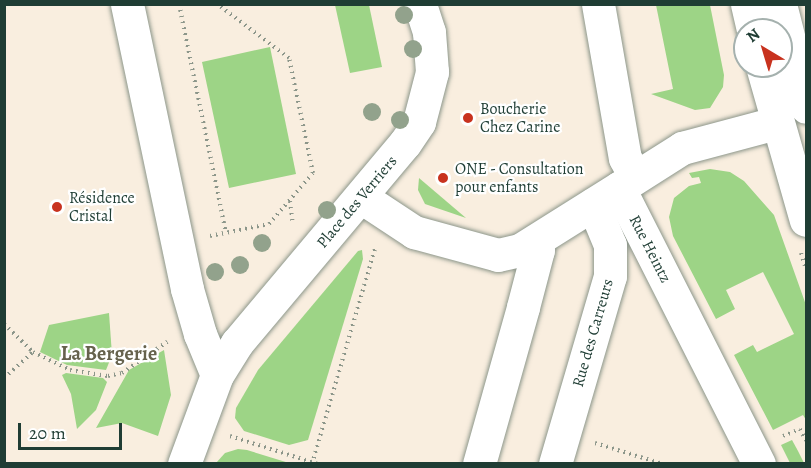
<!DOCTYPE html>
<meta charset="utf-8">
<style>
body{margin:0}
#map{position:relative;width:811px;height:468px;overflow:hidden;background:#f9eedf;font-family:Alegreya,serif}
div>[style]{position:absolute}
.green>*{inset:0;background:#9dd486}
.path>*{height:4px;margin-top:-2px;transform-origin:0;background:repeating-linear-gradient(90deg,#8c968a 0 1.5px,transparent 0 6px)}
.roads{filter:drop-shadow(0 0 2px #8c968a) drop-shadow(0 0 2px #8c968a)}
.minor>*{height:33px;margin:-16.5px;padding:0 16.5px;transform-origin:16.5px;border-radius:16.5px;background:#fff}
.trees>*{width:18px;height:18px;margin:-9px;border-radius:50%;background:#92a28c}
.dots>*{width:16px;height:16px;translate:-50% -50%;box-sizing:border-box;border:3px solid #fff;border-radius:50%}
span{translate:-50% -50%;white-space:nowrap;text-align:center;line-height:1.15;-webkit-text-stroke:4.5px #fff;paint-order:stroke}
.poi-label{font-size:16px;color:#1f3d34}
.left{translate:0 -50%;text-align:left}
.street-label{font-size:16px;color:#1f3d34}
.quarter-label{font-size:20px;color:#66624d;font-weight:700}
.frame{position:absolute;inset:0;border:6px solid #1f3d34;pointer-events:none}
.north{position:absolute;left:733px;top:18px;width:60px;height:60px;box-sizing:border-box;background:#fff;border:2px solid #a5b1ae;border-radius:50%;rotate:322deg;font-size:16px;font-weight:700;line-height:24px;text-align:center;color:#1f3d34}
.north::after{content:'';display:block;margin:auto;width:21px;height:27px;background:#c8321e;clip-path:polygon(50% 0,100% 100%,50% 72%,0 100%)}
.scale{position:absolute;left:18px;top:423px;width:104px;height:27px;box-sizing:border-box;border:3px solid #1f3d34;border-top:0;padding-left:8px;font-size:18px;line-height:21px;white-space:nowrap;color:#1f3d34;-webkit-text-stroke:4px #fff;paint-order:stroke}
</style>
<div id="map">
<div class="green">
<div style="clip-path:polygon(335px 5px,369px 5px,382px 67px,350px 73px)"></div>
<div style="clip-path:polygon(656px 5px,710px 5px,724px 75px,723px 87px,710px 108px,695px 110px,651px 94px,673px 89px)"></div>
<div style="clip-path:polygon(270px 47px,296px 174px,229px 188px,202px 62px)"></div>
<div style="clip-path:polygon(710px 169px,730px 172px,744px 181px,774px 215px,806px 305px,806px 420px,803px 415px,773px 430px,734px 355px,753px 345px,757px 352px,794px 334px,763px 272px,726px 290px,735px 309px,716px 319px,673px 236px,669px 217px,674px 198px,689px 186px,701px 183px,699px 177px,692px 178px,689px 173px)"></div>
<div style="clip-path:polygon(419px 178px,466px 218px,425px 204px,418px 190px)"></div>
<div style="clip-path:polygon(362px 250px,363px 259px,308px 440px,289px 445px,244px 431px,235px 418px,236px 408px,258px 370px,358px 251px)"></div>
<div style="clip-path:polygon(109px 313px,112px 355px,106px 370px,67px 365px,40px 352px,49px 325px)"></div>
<div style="clip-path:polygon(164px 350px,171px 395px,158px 436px,122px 423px,96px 428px,129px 370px)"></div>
<div style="clip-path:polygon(66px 373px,103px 378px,107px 382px,96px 410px,77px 429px,71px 394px,62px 375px)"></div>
<div style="clip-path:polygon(792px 440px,798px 451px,804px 463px,790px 463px,781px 445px)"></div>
<div style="clip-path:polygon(238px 449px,247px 450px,289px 463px,216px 463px,225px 453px)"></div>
</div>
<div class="path">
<div style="left:179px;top:4px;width:233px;rotate:78.4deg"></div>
<div style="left:290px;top:201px;width:23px;rotate:83deg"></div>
<div style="left:210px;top:236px;width:60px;rotate:-11.5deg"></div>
<div style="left:269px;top:224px;width:67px;rotate:-49.2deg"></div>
<div style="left:313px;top:173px;width:117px;rotate:-101.8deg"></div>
<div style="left:289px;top:58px;width:90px;rotate:-143.1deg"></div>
<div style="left:801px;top:253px;width:17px;rotate:73deg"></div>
<div style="left:4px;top:324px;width:40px;rotate:44deg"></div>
<div style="left:4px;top:378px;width:39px;rotate:-42deg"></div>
<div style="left:33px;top:352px;width:41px;rotate:25.9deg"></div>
<div style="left:70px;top:370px;width:38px;rotate:9deg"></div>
<div style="left:108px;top:376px;width:14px;rotate:-12deg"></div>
<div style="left:122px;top:373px;width:55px;rotate:-34.6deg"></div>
<div style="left:230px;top:436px;width:92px;rotate:17.7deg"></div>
<div style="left:783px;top:436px;width:18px;rotate:-22deg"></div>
<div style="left:800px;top:429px;width:13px;rotate:63deg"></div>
<div style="left:595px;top:443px;width:71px;rotate:17.2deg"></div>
<div style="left:312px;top:464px;width:225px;rotate:-73.7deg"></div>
</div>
<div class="roads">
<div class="minor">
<div style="left:127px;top:4px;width:291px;rotate:78.1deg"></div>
<div style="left:187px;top:289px;width:47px;rotate:73.9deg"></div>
<div style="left:200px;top:334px;width:44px;rotate:67.5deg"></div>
<div style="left:598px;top:4px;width:156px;rotate:80.1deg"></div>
<div style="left:625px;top:158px;width:21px;rotate:62deg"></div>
<div style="left:747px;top:4px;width:27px;rotate:77deg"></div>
<div style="left:780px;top:4px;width:106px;rotate:75.8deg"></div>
<div style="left:762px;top:66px;width:160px;rotate:74.1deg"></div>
<div style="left:361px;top:197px;width:64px;rotate:33.4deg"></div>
<div style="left:414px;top:232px;width:87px;rotate:15.3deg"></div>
<div style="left:498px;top:255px;width:23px;rotate:-13deg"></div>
<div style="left:520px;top:250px;width:117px;rotate:-32.1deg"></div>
<div style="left:184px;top:464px;width:95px;rotate:-69.7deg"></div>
<div style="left:217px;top:375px;width:38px;rotate:-58deg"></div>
<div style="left:237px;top:343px;width:261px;rotate:-50deg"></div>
<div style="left:405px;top:143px;width:25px;rotate:-56deg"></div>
<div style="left:419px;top:122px;width:52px;rotate:-75.4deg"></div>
<div style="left:432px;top:72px;width:40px;rotate:-94.3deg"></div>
<div style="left:429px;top:32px;width:29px;rotate:-108deg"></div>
<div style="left:479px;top:464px;width:163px;rotate:-74.3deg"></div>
<div style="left:523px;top:307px;width:59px;rotate:-75.3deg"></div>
<div style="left:538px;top:250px;width:9px;rotate:-108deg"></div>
<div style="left:555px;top:464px;width:196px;rotate:-73.7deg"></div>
<div style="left:610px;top:276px;width:31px;rotate:-90deg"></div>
<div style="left:610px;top:245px;width:44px;rotate:-112.5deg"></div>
<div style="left:759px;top:464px;width:309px;rotate:-116.9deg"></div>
<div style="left:619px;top:188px;width:75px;rotate:-32.4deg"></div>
<div style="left:682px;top:148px;width:97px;rotate:-14.9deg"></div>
</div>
</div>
<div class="trees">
<div style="left:404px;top:15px"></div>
<div style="left:413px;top:49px"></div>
<div style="left:372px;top:112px"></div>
<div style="left:400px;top:120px"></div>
<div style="left:327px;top:210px"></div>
<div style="left:262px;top:243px"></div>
<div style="left:240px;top:265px"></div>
<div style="left:215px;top:272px"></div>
</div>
<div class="dots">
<div style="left:468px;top:118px;background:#c8321e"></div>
<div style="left:443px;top:178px;background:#c8321e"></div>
<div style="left:57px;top:207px;background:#c8321e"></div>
</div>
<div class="poi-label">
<span class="left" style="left:480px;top:118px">Boucherie<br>Chez Carine</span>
<span class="left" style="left:455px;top:178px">ONE - Consultation<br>pour enfants</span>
<span class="left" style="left:69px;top:207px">Résidence<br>Cristal</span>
</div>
<div class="street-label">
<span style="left:357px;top:202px;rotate:-50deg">Place des Verriers</span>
<span style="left:650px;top:249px;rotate:63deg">Rue Heintz</span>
<span style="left:593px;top:333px;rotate:-74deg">Rue des Carreurs</span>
</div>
<div class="quarter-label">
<span style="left:109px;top:353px">La Bergerie</span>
</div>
<div class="frame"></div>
<div class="north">N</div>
<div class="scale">20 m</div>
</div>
